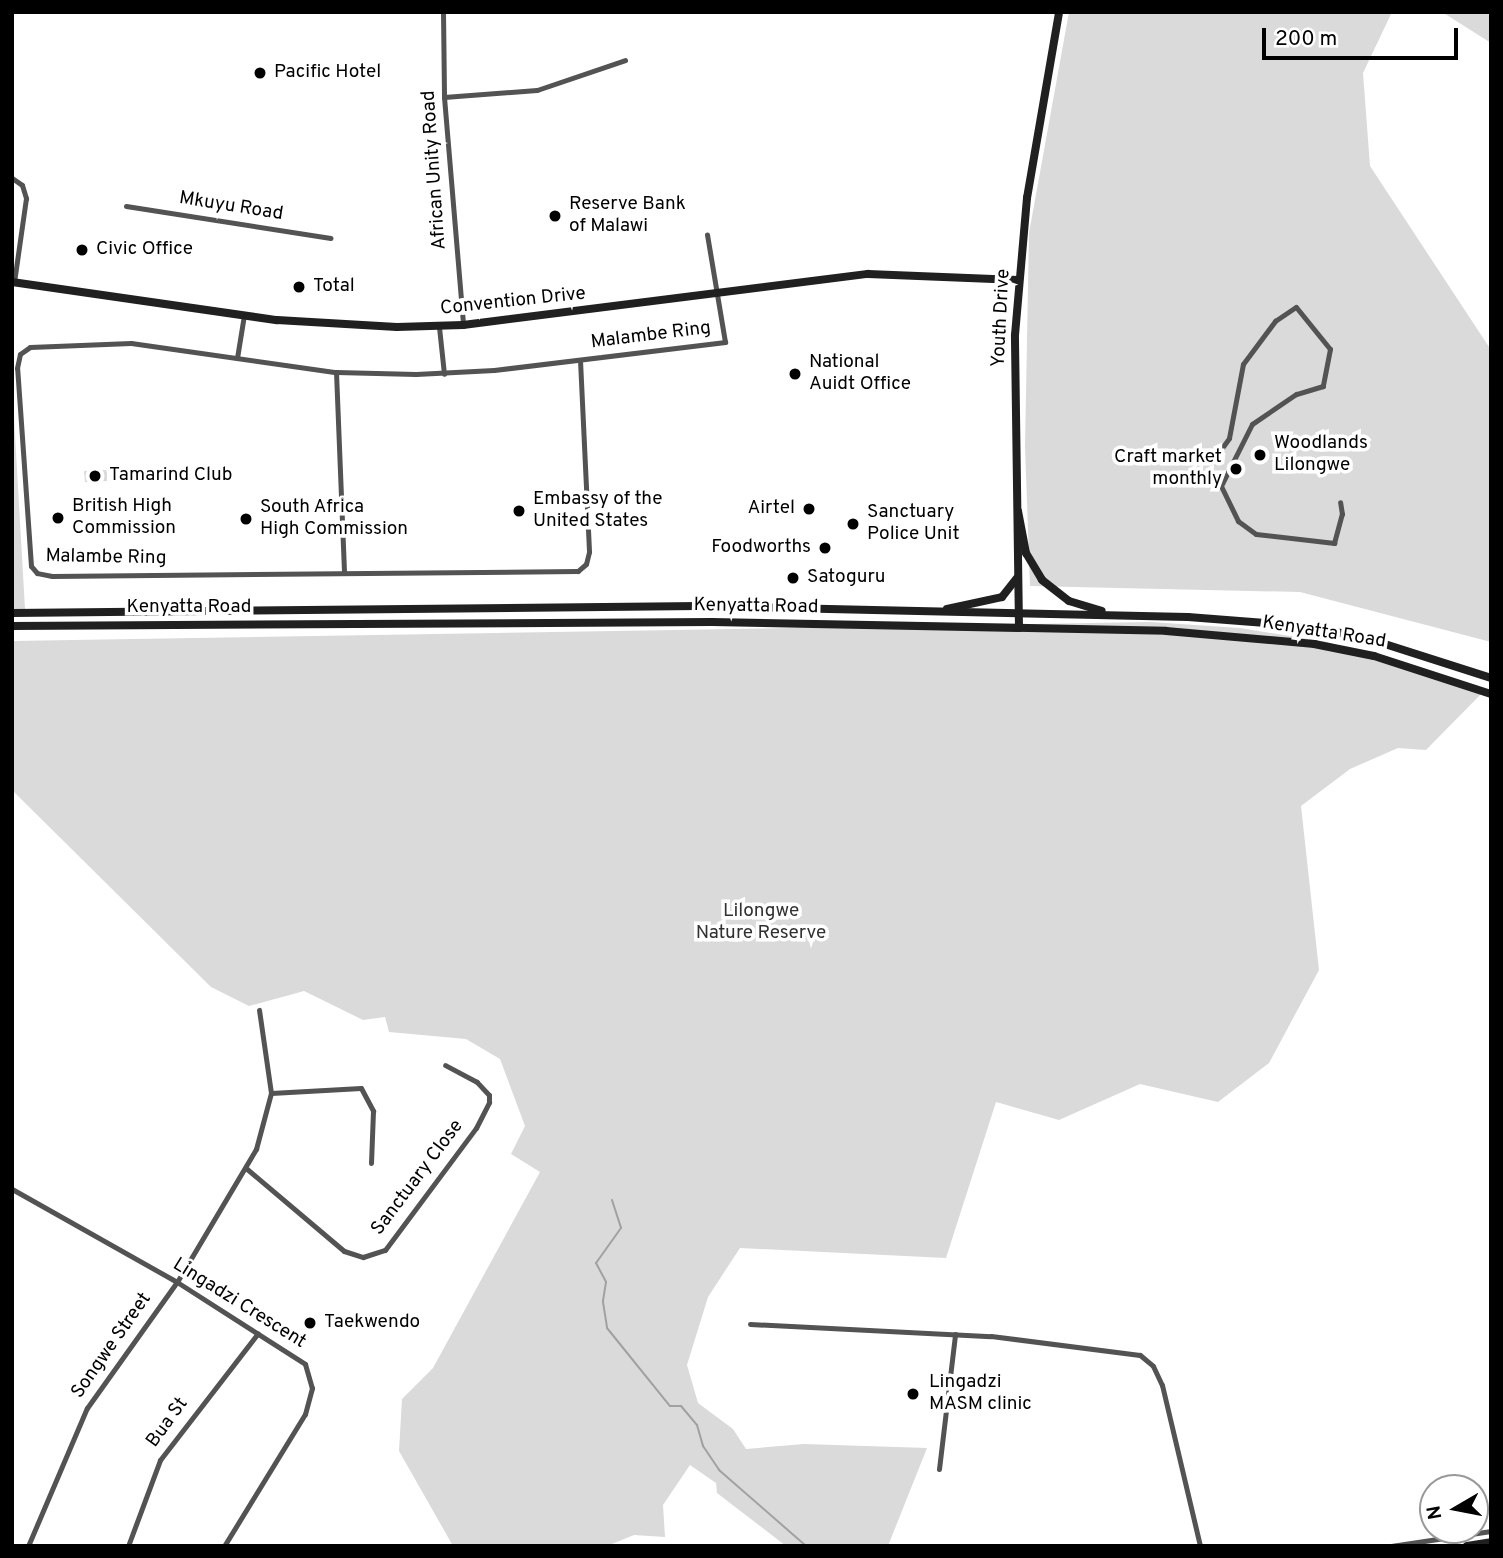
<!DOCTYPE html>
<style>
body{margin:0}
#map{position:relative;width:1503px;height:1558px;overflow:hidden;background:#fff;font-family:Overpass,sans-serif}
div>[style]{position:absolute}
.green>*{inset:0;background:#dadada}
.stream>*{height:2px;margin:-1px;padding:0 1px;transform-origin:1px;border-radius:1px;background:#a1a1a1}
.street>*{height:5px;margin:-2.5px;padding:0 2.5px;transform-origin:2.5px;border-radius:2.5px;background:#535353}
.secondary>*{height:8px;margin:-4px;padding:0 4px;transform-origin:4px;border-radius:4px;background:#202020}
.dots>*{width:19px;height:19px;translate:-50% -50%;box-sizing:border-box;border:4px solid #fff;border-radius:50%}
span{translate:-50% -50%;white-space:nowrap;text-align:center;line-height:1.15;-webkit-text-stroke:7px #fff;paint-order:stroke}
.poi-label{font-size:19px;color:#000}
.left{translate:0 -50%;text-align:left}
.right{translate:-100% -50%;text-align:right}
.street-label{font-size:19px;color:#000}
.park-label{font-size:19px;color:#313131}
.frame{position:absolute;inset:0;border:14px solid #000;pointer-events:none}
.north{position:absolute;left:1419px;top:1474px;width:70px;height:70px;box-sizing:border-box;background:#fff;border:2px solid #999;border-radius:50%;rotate:260deg;font-size:19px;font-weight:700;line-height:28px;text-align:center;color:#000}
.north::after{content:'';display:block;margin:auto;width:24px;height:32px;background:#000;clip-path:polygon(50% 0,100% 100%,50% 72%,0 100%)}
.scale{position:absolute;left:1262px;top:28px;width:196px;height:32px;box-sizing:border-box;border:4px solid #000;border-top:0;padding-left:9px;font-size:21px;line-height:24px;white-space:nowrap;color:#000;-webkit-text-stroke:5px #fff;paint-order:stroke}
</style>
<div id="map">
<div class="green">
<div style="clip-path:polygon(1069px 12px,1392px 12px,1363px 73px,1370px 166px,1491px 350px,1491px 642px,1300px 592px,1030px 586px,1025px 447px,1029px 233px)"></div>
<div style="clip-path:polygon(1442px 12px,1491px 12px,1491px 43px)"></div>
<div style="clip-path:polygon(12px 379px,12px 382px,25px 609px,12px 610px)"></div>
<div style="clip-path:polygon(107px 470px,107px 481px,85px 482px,84px 471px)"></div>
<div style="clip-path:polygon(1150px 622px,1240px 628px,1327px 642px,1486px 689px,1426px 750px,1398px 748px,1350px 769px,1301px 806px,1319px 970px,1269px 1063px,1218px 1102px,1140px 1084px,1059px 1120px,996px 1102px,946px 1258px,740px 1248px,708px 1297px,687px 1365px,698px 1403px,733px 1429px,746px 1449px,804px 1444px,927px 1448px,888px 1546px,786px 1546px,717px 1493px,716px 1483px,690px 1465px,663px 1505px,665px 1537px,634px 1535px,607px 1546px,453px 1546px,399px 1451px,402px 1399px,433px 1368px,540px 1172px,511px 1154px,525px 1126px,500px 1059px,466px 1039px,389px 1032px,385px 1017px,363px 1020px,304px 991px,249px 1006px,211px 987px,12px 790px,12px 641px)"></div>
</div>
<div class="stream">
<div style="left:612px;top:1200px;width:29px;rotate:72deg"></div>
<div style="left:621px;top:1228px;width:43px;rotate:125.5deg"></div>
<div style="left:596px;top:1263px;width:21px;rotate:62deg"></div>
<div style="left:606px;top:1282px;width:20px;rotate:99deg"></div>
<div style="left:603px;top:1302px;width:26px;rotate:81deg"></div>
<div style="left:607px;top:1328px;width:100px;rotate:51.1deg"></div>
<div style="left:670px;top:1406px;width:11px"></div>
<div style="left:681px;top:1406px;width:25px;rotate:50deg"></div>
<div style="left:697px;top:1425px;width:22px;rotate:74deg"></div>
<div style="left:703px;top:1446px;width:29px;rotate:56deg"></div>
<div style="left:719px;top:1470px;width:116px;rotate:41.1deg"></div>
</div>
<div class="street">
<div style="left:443px;top:12px;width:85px;rotate:89.3deg"></div>
<div style="left:444px;top:97px;width:229px;rotate:85.2deg"></div>
<div style="left:444px;top:97px;width:93px;rotate:-4.3deg"></div>
<div style="left:537px;top:90px;width:93px;rotate:-18.8deg"></div>
<div style="left:12px;top:178px;width:12px;rotate:35deg"></div>
<div style="left:22px;top:185px;width:14px;rotate:73deg"></div>
<div style="left:26px;top:198px;width:85px;rotate:98.1deg"></div>
<div style="left:126px;top:206px;width:207px;rotate:8.9deg"></div>
<div style="left:439px;top:327px;width:47px;rotate:83.9deg"></div>
<div style="left:237px;top:358px;width:44px;rotate:-80.8deg"></div>
<div style="left:580px;top:360px;width:192px;rotate:87.3deg"></div>
<div style="left:589px;top:552px;width:12px;rotate:104deg"></div>
<div style="left:586px;top:564px;width:11px;rotate:139deg"></div>
<div style="left:578px;top:571px;width:526px;rotate:179.46deg"></div>
<div style="left:52px;top:576px;width:15px;rotate:-169deg"></div>
<div style="left:37px;top:573px;width:9px;rotate:-131deg"></div>
<div style="left:31px;top:566px;width:198px;rotate:-94deg"></div>
<div style="left:17px;top:368px;width:14px;rotate:-78deg"></div>
<div style="left:20px;top:354px;width:12px;rotate:-35deg"></div>
<div style="left:30px;top:347px;width:101px;rotate:-2.3deg"></div>
<div style="left:131px;top:343px;width:207px;rotate:8.1deg"></div>
<div style="left:336px;top:372px;width:80px;rotate:1.4deg"></div>
<div style="left:416px;top:374px;width:78px;rotate:-2.9deg"></div>
<div style="left:494px;top:370px;width:233px;rotate:-6.9deg"></div>
<div style="left:725px;top:342px;width:109px;rotate:-99.5deg"></div>
<div style="left:336px;top:372px;width:200px;rotate:87.7deg"></div>
<div style="left:1219px;top:452px;width:17px;rotate:-54deg"></div>
<div style="left:1229px;top:438px;width:75px;rotate:-79.3deg"></div>
<div style="left:1243px;top:364px;width:54px;rotate:-53.3deg"></div>
<div style="left:1275px;top:321px;width:25px;rotate:-34deg"></div>
<div style="left:1296px;top:307px;width:54px;rotate:51deg"></div>
<div style="left:1330px;top:349px;width:38px;rotate:101deg"></div>
<div style="left:1323px;top:386px;width:28px;rotate:163deg"></div>
<div style="left:1296px;top:394px;width:53px;rotate:145.7deg"></div>
<div style="left:1252px;top:424px;width:69px;rotate:116.6deg"></div>
<div style="left:1221px;top:486px;width:39px;rotate:64deg"></div>
<div style="left:1238px;top:521px;width:22px;rotate:36deg"></div>
<div style="left:1256px;top:534px;width:79px;rotate:6.6deg"></div>
<div style="left:1334px;top:543px;width:30px;rotate:-75deg"></div>
<div style="left:1342px;top:514px;width:12px;rotate:-99deg"></div>
<div style="left:271px;top:1093px;width:90px;rotate:-3.2deg"></div>
<div style="left:361px;top:1088px;width:26px;rotate:62deg"></div>
<div style="left:373px;top:1111px;width:52px;rotate:92.2deg"></div>
<div style="left:247px;top:1169px;width:127px;rotate:40.2deg"></div>
<div style="left:344px;top:1251px;width:20px;rotate:18deg"></div>
<div style="left:363px;top:1257px;width:23px;rotate:-18deg"></div>
<div style="left:385px;top:1250px;width:152px;rotate:-53.3deg"></div>
<div style="left:476px;top:1128px;width:29px;rotate:-63deg"></div>
<div style="left:489px;top:1102px;width:7px;rotate:-90deg"></div>
<div style="left:489px;top:1095px;width:18px;rotate:-133deg"></div>
<div style="left:477px;top:1082px;width:36px;rotate:-152deg"></div>
<div style="left:12px;top:1189px;width:189px;rotate:29.4deg"></div>
<div style="left:177px;top:1282px;width:152px;rotate:32.6deg"></div>
<div style="left:305px;top:1364px;width:25px;rotate:74deg"></div>
<div style="left:312px;top:1388px;width:27px;rotate:105deg"></div>
<div style="left:305px;top:1414px;width:155px;rotate:121.5deg"></div>
<div style="left:750px;top:1324px;width:241px;rotate:2.9deg"></div>
<div style="left:991px;top:1336px;width:150px;rotate:7.3deg"></div>
<div style="left:1140px;top:1355px;width:17px;rotate:40deg"></div>
<div style="left:1153px;top:1366px;width:21px;rotate:65deg"></div>
<div style="left:1162px;top:1385px;width:165px;rotate:76.7deg"></div>
<div style="left:939px;top:1469px;width:136px;rotate:-83.2deg"></div>
<div style="left:28px;top:1546px;width:150px;rotate:-66.9deg"></div>
<div style="left:87px;top:1408px;width:155px;rotate:-54.5deg"></div>
<div style="left:177px;top:1282px;width:155px;rotate:-59.3deg"></div>
<div style="left:256px;top:1149px;width:58px;rotate:-75deg"></div>
<div style="left:271px;top:1093px;width:84px;rotate:-98.2deg"></div>
<div style="left:128px;top:1546px;width:92px;rotate:-69.6deg"></div>
<div style="left:160px;top:1460px;width:160px;rotate:-52.3deg"></div>
<div style="left:1391px;top:1546px;width:101px;rotate:-8.5deg"></div>
</div>
<div class="secondary">
<div style="left:12px;top:282px;width:268px;rotate:8.2deg"></div>
<div style="left:277px;top:320px;width:120px;rotate:3.3deg"></div>
<div style="left:397px;top:327px;width:66px;rotate:-1.7deg"></div>
<div style="left:463px;top:325px;width:408px;rotate:-7.2deg"></div>
<div style="left:868px;top:274px;width:151px;rotate:2.3deg"></div>
<div style="left:1018px;top:511px;width:43px;rotate:79.2deg"></div>
<div style="left:1026px;top:553px;width:31px;rotate:59deg"></div>
<div style="left:1042px;top:580px;width:34px;rotate:38deg"></div>
<div style="left:1069px;top:601px;width:34px;rotate:17deg"></div>
<div style="left:947px;top:609px;width:56px;rotate:-12.3deg"></div>
<div style="left:1002px;top:597px;width:24px;rotate:-52deg"></div>
<div style="left:12px;top:613px;width:688px;rotate:-0.58deg"></div>
<div style="left:700px;top:606px;width:488px;rotate:1.3deg"></div>
<div style="left:1188px;top:617px;width:118px;rotate:4.4deg"></div>
<div style="left:1306px;top:626px;width:61px;rotate:11.3deg"></div>
<div style="left:1366px;top:638px;width:131px;rotate:17.7deg"></div>
<div style="left:12px;top:626px;width:700px;rotate:-0.33deg"></div>
<div style="left:712px;top:622px;width:454px;rotate:1.1deg"></div>
<div style="left:1166px;top:631px;width:149px;rotate:5deg"></div>
<div style="left:1314px;top:644px;width:61px;rotate:11.3deg"></div>
<div style="left:1374px;top:656px;width:123px;rotate:18deg"></div>
<div style="left:1019px;top:628px;width:293px;rotate:-90.8deg"></div>
<div style="left:1015px;top:335px;width:138px;rotate:-85deg"></div>
<div style="left:1027px;top:198px;width:189px;rotate:-80.2deg"></div>
<div style="left:1467px;top:1546px;width:24px;rotate:-9deg"></div>
</div>
<div class="dots">
<div style="left:260px;top:73px;background:#000"></div>
<div style="left:555px;top:216px;background:#000"></div>
<div style="left:82px;top:250px;background:#000"></div>
<div style="left:299px;top:287px;background:#000"></div>
<div style="left:795px;top:374px;background:#000"></div>
<div style="left:1260px;top:455px;background:#000"></div>
<div style="left:1236px;top:469px;background:#000"></div>
<div style="left:95px;top:476px;background:#000"></div>
<div style="left:809px;top:509px;background:#000"></div>
<div style="left:519px;top:511px;background:#000"></div>
<div style="left:58px;top:518px;background:#000"></div>
<div style="left:246px;top:519px;background:#000"></div>
<div style="left:853px;top:524px;background:#000"></div>
<div style="left:825px;top:548px;background:#000"></div>
<div style="left:793px;top:578px;background:#000"></div>
<div style="left:310px;top:1323px;background:#000"></div>
<div style="left:913px;top:1394px;background:#000"></div>
</div>
<div class="poi-label">
<span class="left" style="left:274px;top:73px">Pacific Hotel</span>
<span class="left" style="left:569px;top:216px">Reserve Bank<br>of Malawi</span>
<span class="left" style="left:96px;top:250px">Civic Office</span>
<span class="left" style="left:313px;top:287px">Total</span>
<span class="left" style="left:809px;top:374px">National<br>Auidt Office</span>
<span class="left" style="left:1274px;top:455px">Woodlands<br>Lilongwe</span>
<span class="right" style="left:1222px;top:469px">Craft market<br>monthly</span>
<span class="left" style="left:109px;top:476px">Tamarind Club</span>
<span class="left" style="left:533px;top:511px">Embassy of the<br>United States</span>
<span class="left" style="left:72px;top:518px">British High<br>Commission</span>
<span class="left" style="left:260px;top:519px">South Africa<br>High Commission</span>
<span class="right" style="left:795px;top:509px">Airtel</span>
<span class="left" style="left:867px;top:524px">Sanctuary<br>Police Unit</span>
<span class="right" style="left:811px;top:548px">Foodworths</span>
<span class="left" style="left:807px;top:578px">Satoguru</span>
<span class="left" style="left:324px;top:1323px">Taekwendo</span>
<span class="left" style="left:929px;top:1394px">Lingadzi<br>MASM clinic</span>
</div>
<div class="street-label">
<span style="left:435px;top:170px;rotate:-94deg">African Unity Road</span>
<span style="left:231px;top:207px;rotate:9deg">Mkuyu Road</span>
<span style="left:513px;top:302px;rotate:-6deg">Convention Drive</span>
<span style="left:1002px;top:318px;rotate:-87deg">Youth Drive</span>
<span style="left:651px;top:336px;rotate:-7deg">Malambe Ring</span>
<span style="left:106px;top:558px;rotate:1deg">Malambe Ring</span>
<span style="left:756px;top:607px;rotate:1deg">Kenyatta Road</span>
<span style="left:189px;top:608px">Kenyatta Road</span>
<span style="left:1324px;top:633px;rotate:9deg">Kenyatta Road</span>
<span style="left:418px;top:1178px;rotate:-53deg">Sanctuary Close</span>
<span style="left:239px;top:1304px;rotate:32deg">Lingadzi Crescent</span>
<span style="left:112px;top:1346px;rotate:-55deg">Songwe Street</span>
<span style="left:168px;top:1423px;rotate:-54deg">Bua St</span>
</div>
<div class="park-label">
<span style="left:761px;top:923px">Lilongwe<br>Nature Reserve</span>
</div>
<div class="frame"></div>
<div class="north">N</div>
<div class="scale">200 m</div>
</div>
